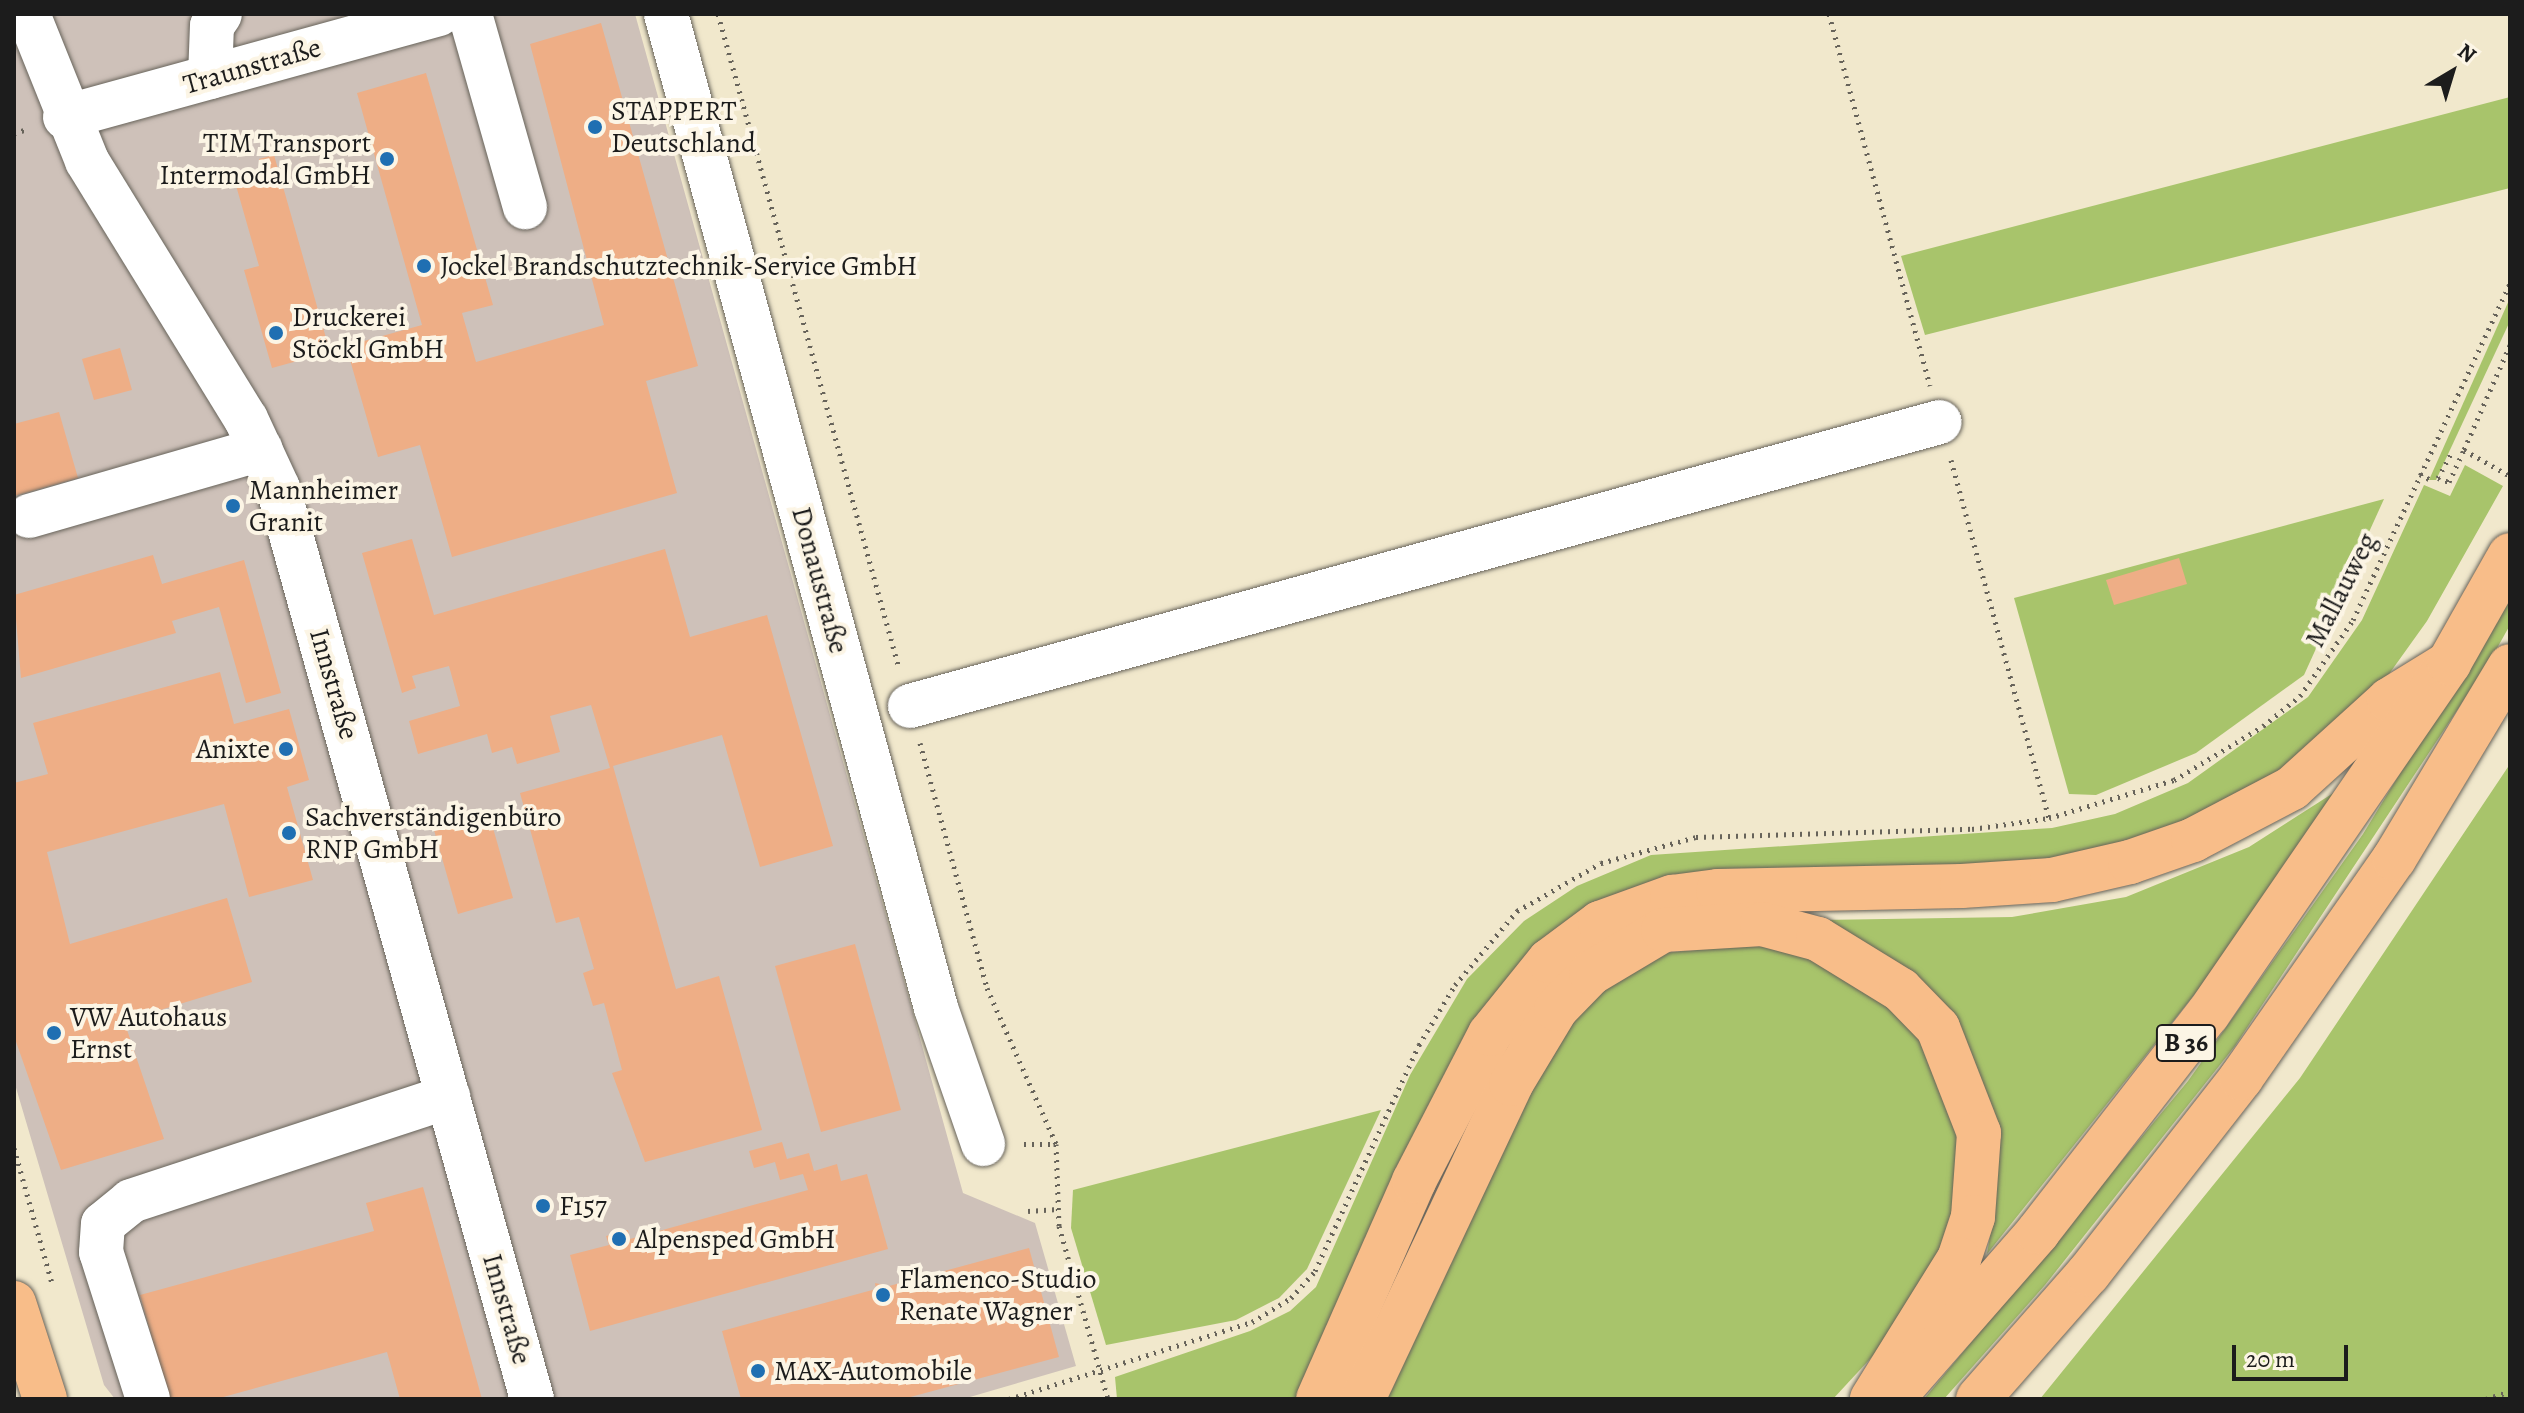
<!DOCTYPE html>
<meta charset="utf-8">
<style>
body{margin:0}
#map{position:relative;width:2524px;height:1413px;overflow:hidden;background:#f1e8cc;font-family:Alegreya,serif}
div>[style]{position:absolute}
.industrial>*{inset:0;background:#cec1b9}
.green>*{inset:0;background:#a8c46b}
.building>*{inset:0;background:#eeae86}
.path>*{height:5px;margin-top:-2.5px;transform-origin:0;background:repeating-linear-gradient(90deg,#67635a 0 2px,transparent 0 8px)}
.roads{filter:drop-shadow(0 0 2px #67635a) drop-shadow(0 0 2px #67635a)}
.minor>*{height:44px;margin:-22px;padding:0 22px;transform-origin:22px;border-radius:22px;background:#fff}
.major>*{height:44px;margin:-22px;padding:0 22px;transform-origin:22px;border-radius:22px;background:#f8bd89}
.highway>*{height:44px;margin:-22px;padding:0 22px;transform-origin:22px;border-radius:22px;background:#f8bd89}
.path-bridge>*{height:5px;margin-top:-2.5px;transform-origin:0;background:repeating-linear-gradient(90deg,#67635a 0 2px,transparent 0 8px)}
.dots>*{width:22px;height:22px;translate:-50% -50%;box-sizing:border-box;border:4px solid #fcf5e5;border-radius:50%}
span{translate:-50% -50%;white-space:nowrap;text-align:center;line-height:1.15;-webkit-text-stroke:8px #fcf5e5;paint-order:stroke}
.shield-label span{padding:2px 6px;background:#fcf5e5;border:2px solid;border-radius:6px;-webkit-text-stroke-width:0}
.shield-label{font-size:26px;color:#1c1c1c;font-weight:700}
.street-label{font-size:28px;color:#1c1c1c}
.poi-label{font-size:28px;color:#1c1c1c}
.left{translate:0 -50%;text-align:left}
.right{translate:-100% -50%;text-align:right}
.frame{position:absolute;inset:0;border:16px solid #1c1c1c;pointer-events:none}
.north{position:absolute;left:2412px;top:32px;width:80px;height:80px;-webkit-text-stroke:6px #fcf5e5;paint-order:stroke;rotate:38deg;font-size:22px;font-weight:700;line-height:32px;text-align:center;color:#1c1c1c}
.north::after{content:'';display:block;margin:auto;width:28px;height:36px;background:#1c1c1c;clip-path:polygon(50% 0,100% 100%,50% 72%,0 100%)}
.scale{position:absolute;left:2232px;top:1345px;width:116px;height:36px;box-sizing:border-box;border:4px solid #1c1c1c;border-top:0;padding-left:10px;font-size:24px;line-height:28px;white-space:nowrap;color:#1c1c1c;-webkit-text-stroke:6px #fcf5e5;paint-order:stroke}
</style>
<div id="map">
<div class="industrial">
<div style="clip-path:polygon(14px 14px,635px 14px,963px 1193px,1035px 1223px,1076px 1366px,963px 1399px,115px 1399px,104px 1385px,14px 1081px)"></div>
</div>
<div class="green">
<div style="clip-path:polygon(2510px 97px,2510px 188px,1925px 335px,1901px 256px)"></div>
<div style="clip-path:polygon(2510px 298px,2510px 321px,2436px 480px,2429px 480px)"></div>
<div style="clip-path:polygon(2465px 465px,2503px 486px,2427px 621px,2374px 695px,2256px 790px,2121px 849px,1588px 916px,1305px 1399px,1117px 1399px,1115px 1377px,1250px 1331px,1290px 1311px,1316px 1287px,1410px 1075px,1467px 979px,1524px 921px,1577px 886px,1651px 855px,2052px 828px,2115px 814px,2188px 783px,2308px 697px,2362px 620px,2424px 485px,2450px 496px)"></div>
<div style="clip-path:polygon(2384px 499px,2304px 675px,2196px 753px,2096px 795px,2069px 794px,2014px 598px)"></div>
<div style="clip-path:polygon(2510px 593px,2510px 625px,2491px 659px,2235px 1046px,2045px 1285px,1944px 1399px,1924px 1399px,2188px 1081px,2363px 834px)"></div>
<div style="clip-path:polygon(2510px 764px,2510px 1399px,2040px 1399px,2300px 1078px)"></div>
<div style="clip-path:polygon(2338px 790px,2198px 990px,1987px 1254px,1995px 1206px,1993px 1117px,1821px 920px,2012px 917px,2126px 897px,2249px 847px)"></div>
<div style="clip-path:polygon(1767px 943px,1833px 962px,1919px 1030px,1958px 1120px,1953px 1235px,1882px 1346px,1833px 1399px,1378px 1399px,1515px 1107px,1590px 996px,1663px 953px)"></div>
<div style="clip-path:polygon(1381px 1110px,1307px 1269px,1279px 1298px,1236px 1320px,1106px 1345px,1071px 1228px,1073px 1190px)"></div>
</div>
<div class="building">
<div style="clip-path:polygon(601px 23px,698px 366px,646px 381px,677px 493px,452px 557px,420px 445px,378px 457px,346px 346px,422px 325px,357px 93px,426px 73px,493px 305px,462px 313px,476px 362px,604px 325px,530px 44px)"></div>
<div style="clip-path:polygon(274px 155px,330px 352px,272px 368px,244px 270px,259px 266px,235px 182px,263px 174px,259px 159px)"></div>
<div style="clip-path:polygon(120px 348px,132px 390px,94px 400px,82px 359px)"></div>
<div style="clip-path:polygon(59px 412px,78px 478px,14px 496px,14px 424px)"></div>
<div style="clip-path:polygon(412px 539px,434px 615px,665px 549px,690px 637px,767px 615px,833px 846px,760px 867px,722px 735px,613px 766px,676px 989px,719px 976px,762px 1130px,645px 1162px,612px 1073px,622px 1070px,604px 1003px,593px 1006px,583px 973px,594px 969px,579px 917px,556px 923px,520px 793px,610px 768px,591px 705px,550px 716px,560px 752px,517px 764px,512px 747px,492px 753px,487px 734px,418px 754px,409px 721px,460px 706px,449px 666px,412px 676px,416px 688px,402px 693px,362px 553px)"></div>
<div style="clip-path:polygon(153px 555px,162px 584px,244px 560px,281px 693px,246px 703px,219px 607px,172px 621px,176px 633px,21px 678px,14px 595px)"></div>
<div style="clip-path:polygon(2179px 558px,2187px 584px,2114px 605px,2106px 580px)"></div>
<div style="clip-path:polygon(220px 672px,234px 724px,289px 709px,309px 780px,287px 787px,313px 880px,249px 897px,224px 804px,47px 852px,70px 944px,227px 898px,252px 982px,124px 1021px,164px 1139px,61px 1170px,14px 1036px,14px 783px,48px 774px,33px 723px)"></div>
<div style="clip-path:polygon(489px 814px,513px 898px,458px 914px,434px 830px)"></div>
<div style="clip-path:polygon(855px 944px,901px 1110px,821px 1132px,775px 966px)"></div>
<div style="clip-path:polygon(782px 1142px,787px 1159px,809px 1153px,814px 1171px,837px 1164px,841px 1181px,867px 1174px,888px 1249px,590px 1331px,570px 1255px,609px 1245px,606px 1236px,628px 1230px,630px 1239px,808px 1190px,803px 1174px,780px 1180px,775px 1162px,754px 1168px,749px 1151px)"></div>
<div style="clip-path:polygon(423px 1187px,482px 1399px,400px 1399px,387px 1352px,216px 1399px,169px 1399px,140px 1295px,374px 1231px,366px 1203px)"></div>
<div style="clip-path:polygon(548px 1196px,552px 1212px,539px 1215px,535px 1200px)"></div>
<div style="clip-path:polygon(1029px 1248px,1059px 1357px,903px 1399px,741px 1399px,722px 1331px,876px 1289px,875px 1283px,889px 1286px)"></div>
</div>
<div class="path">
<div style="left:718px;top:14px;width:679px;rotate:74.53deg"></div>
<div style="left:1829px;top:14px;width:385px;rotate:74.8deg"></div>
<div style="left:14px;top:133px;width:15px;rotate:-16deg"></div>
<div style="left:2510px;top:345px;width:115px;rotate:113.7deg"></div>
<div style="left:2464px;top:450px;width:53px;rotate:29.5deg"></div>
<div style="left:1951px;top:460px;width:371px;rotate:74.7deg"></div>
<div style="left:2420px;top:474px;width:13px;rotate:29deg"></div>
<div style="left:2438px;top:478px;width:27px;rotate:-62deg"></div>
<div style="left:2449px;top:482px;width:35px;rotate:-65deg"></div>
<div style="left:920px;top:743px;width:254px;rotate:74.7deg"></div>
<div style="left:987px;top:988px;width:171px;rotate:66.1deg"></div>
<div style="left:1056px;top:1144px;width:82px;rotate:87.9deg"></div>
<div style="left:1059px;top:1226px;width:180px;rotate:74.2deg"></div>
<div style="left:1024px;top:1144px;width:32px"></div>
<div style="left:14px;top:1148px;width:140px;rotate:74.3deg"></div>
<div style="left:1028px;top:1211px;width:30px;rotate:-4deg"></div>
<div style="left:1009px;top:1399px;width:255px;rotate:-17.6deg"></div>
<div style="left:1252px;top:1322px;width:46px;rotate:-31.6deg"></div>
<div style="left:1291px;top:1298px;width:36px;rotate:-48deg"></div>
<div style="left:1315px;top:1271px;width:249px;rotate:-65.3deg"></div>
<div style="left:1419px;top:1045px;width:70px;rotate:-59deg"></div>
<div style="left:1455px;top:985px;width:97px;rotate:-50deg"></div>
<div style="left:1517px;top:911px;width:97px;rotate:-29.7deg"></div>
<div style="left:1601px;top:863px;width:98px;rotate:-15.3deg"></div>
<div style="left:1696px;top:837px;width:276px;rotate:-1.7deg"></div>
<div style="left:1972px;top:829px;width:78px;rotate:-8.1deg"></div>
<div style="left:2049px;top:818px;width:131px;rotate:-16.9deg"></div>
<div style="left:2174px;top:780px;width:104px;rotate:-31.2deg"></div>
<div style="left:2263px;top:726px;width:48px;rotate:-39deg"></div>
<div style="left:2300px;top:696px;width:93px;rotate:-55.1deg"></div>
<div style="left:2353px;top:620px;width:371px;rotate:-65deg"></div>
<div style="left:2486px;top:1399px;width:25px;rotate:-18deg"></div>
</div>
<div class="roads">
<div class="minor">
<div style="left:28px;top:14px;width:158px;rotate:68.1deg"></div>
<div style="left:87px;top:161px;width:303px;rotate:58.4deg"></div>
<div style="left:246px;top:419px;width:76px;rotate:65.1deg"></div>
<div style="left:278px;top:488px;width:946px;rotate:74.42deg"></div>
<div style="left:470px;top:14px;width:201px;rotate:74.1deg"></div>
<div style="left:666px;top:14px;width:1030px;rotate:74.8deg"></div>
<div style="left:936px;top:1008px;width:144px;rotate:70.9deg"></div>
<div style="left:210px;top:77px;width:51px;rotate:-87.8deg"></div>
<div style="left:212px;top:26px;width:14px;rotate:-56deg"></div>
<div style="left:65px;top:117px;width:388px;rotate:-15.4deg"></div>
<div style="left:29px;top:516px;width:241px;rotate:-16.1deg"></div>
<div style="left:910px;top:706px;width:1068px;rotate:-15.42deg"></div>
<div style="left:148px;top:1399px;width:154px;rotate:-107.7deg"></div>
<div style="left:101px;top:1252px;width:28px;rotate:-86deg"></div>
<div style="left:103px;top:1224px;width:36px;rotate:-39deg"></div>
<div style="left:131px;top:1201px;width:334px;rotate:-18.2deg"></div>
</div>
<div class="major">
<div style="left:14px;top:1303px;width:101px;rotate:72.1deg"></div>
</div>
<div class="highway">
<div style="left:1318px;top:1399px;width:238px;rotate:-66.2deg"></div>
<div style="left:1414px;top:1181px;width:165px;rotate:-62.7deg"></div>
<div style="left:1490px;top:1034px;width:94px;rotate:-51.1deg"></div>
<div style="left:1549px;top:961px;width:64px;rotate:-36.7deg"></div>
<div style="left:1600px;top:923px;width:77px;rotate:-19.9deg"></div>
<div style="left:1672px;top:897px;width:46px;rotate:-7.4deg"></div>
<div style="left:1718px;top:891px;width:244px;rotate:-1.2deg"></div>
<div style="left:1962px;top:886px;width:90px;rotate:-3.8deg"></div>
<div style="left:2052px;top:880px;width:80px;rotate:-13deg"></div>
<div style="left:2130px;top:862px;width:67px;rotate:-19.2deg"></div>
<div style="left:2193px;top:840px;width:112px;rotate:-27.7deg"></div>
<div style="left:2292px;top:788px;width:131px;rotate:-42.2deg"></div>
<div style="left:2389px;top:700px;width:70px;rotate:-31.7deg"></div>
<div style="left:1363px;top:1399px;width:348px;rotate:-64.8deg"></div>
<div style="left:1511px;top:1084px;width:87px;rotate:-59deg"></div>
<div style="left:1556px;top:1009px;width:50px;rotate:-45.8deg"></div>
<div style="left:1591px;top:973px;width:84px;rotate:-30.8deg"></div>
<div style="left:1663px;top:930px;width:99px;rotate:-3.5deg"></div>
<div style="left:1762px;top:924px;width:58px;rotate:15deg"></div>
<div style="left:1818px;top:939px;width:97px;rotate:31.6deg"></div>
<div style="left:1901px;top:990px;width:53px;rotate:45.8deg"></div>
<div style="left:1938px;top:1028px;width:113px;rotate:68.7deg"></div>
<div style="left:1979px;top:1133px;width:84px;rotate:94.1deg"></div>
<div style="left:1973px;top:1217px;width:44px;rotate:108.4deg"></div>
<div style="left:1959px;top:1259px;width:165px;rotate:121.9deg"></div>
<div style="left:1892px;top:1399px;width:222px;rotate:-48.8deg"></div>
<div style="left:2038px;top:1232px;width:276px;rotate:-52.1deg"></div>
<div style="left:2208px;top:1014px;width:426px;rotate:-55.5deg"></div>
<div style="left:2449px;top:663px;width:124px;rotate:-60.5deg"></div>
<div style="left:1978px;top:1399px;width:167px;rotate:-48.7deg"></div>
<div style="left:2088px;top:1274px;width:249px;rotate:-52deg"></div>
<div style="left:2241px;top:1078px;width:267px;rotate:-55.1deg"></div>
<div style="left:2394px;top:859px;width:225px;rotate:-59deg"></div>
</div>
</div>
<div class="path-bridge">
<div style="left:2438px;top:478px;width:12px;rotate:20deg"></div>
</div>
<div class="dots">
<div style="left:595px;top:127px;background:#1f6fb2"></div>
<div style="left:387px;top:159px;background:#1f6fb2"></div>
<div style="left:424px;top:266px;background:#1f6fb2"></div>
<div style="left:276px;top:333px;background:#1f6fb2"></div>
<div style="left:233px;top:506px;background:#1f6fb2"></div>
<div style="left:286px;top:749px;background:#1f6fb2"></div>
<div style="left:289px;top:833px;background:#1f6fb2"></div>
<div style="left:54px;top:1033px;background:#1f6fb2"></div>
<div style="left:543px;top:1206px;background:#1f6fb2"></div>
<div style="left:619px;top:1239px;background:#1f6fb2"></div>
<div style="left:883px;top:1295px;background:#1f6fb2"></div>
<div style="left:758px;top:1371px;background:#1f6fb2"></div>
</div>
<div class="shield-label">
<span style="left:2186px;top:1043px">B 36</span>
</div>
<div class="street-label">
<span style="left:252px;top:66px;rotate:-16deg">Traunstraße</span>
<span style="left:820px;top:580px;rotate:75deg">Donaustraße</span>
<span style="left:2341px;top:590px;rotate:-63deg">Mallauweg</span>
<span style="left:334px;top:684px;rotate:74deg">Innstraße</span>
<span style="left:507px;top:1309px;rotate:74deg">Innstraße</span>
</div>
<div class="poi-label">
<span class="left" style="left:611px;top:127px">STAPPERT<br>Deutschland</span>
<span class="right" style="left:371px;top:159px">TIM Transport<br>Intermodal GmbH</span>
<span class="left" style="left:440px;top:266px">Jockel Brandschutztechnik-Service GmbH</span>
<span class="left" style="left:292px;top:333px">Druckerei<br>Stöckl GmbH</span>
<span class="left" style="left:249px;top:506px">Mannheimer<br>Granit</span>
<span class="right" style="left:270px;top:749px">Anixte</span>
<span class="left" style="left:305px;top:833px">Sachverständigenbüro<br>RNP GmbH</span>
<span class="left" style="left:70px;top:1033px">VW Autohaus<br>Ernst</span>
<span class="left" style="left:559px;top:1206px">F157</span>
<span class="left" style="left:635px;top:1239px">Alpensped GmbH</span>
<span class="left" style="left:899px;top:1295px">Flamenco-Studio<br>Renate Wagner</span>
<span class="left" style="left:774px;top:1371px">MAX-Automobile</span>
</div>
<div class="frame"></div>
<div class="north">N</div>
<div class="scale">20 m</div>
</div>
